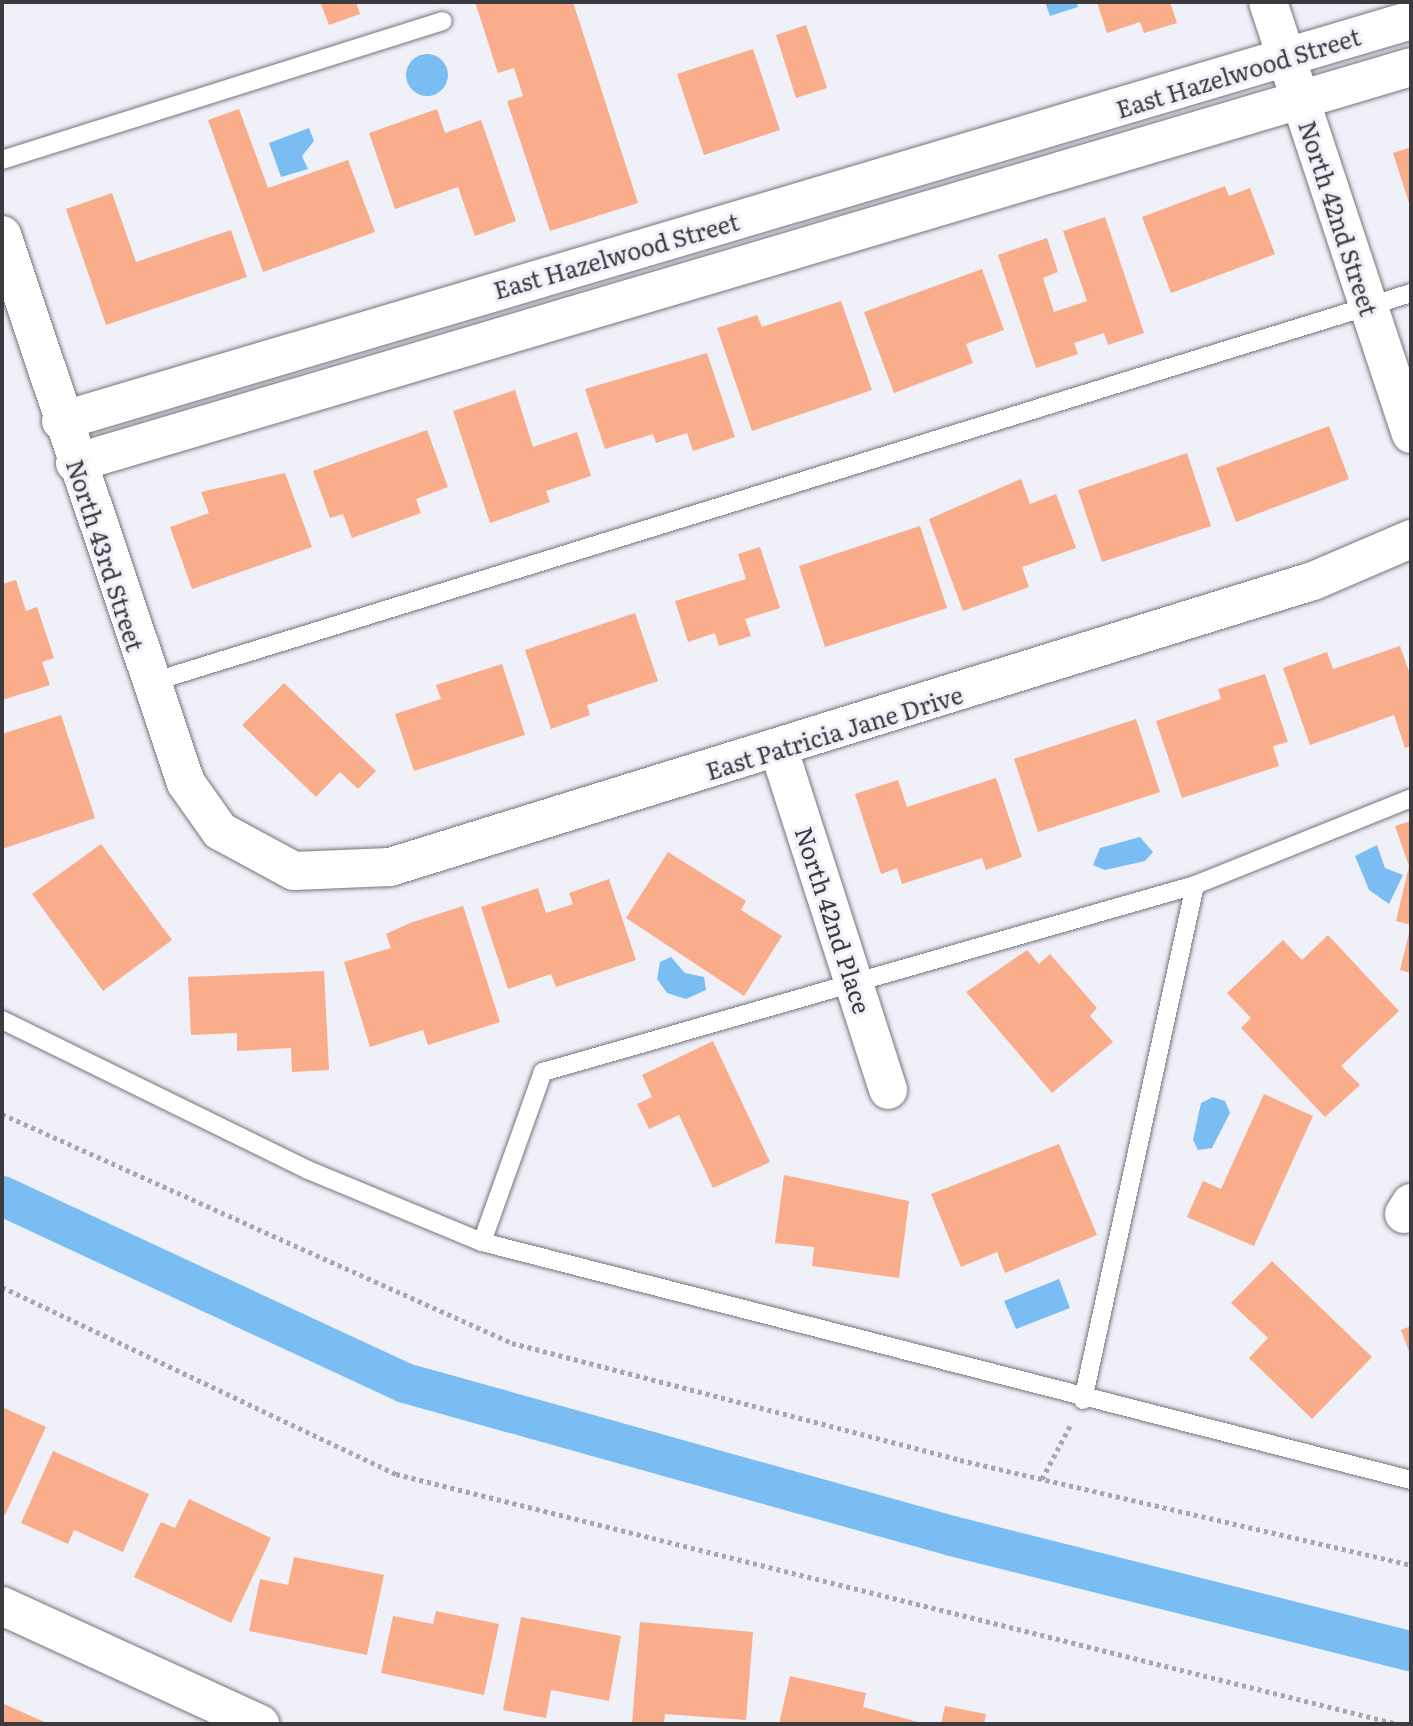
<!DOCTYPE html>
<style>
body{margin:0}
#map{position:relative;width:1413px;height:1726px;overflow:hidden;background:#f0f0f9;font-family:Literata,serif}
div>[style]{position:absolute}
.water>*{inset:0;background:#79bdf2}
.round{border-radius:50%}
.canal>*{height:40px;margin:-20px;padding:0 20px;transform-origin:20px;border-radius:20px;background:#79bdf2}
.building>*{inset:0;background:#faad8a}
.path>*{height:5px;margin-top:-2.5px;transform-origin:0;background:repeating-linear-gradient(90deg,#a7a7ae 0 4px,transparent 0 8px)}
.roads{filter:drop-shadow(0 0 2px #74757c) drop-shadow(0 0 2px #74757c)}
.lane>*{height:18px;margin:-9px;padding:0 9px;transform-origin:9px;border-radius:9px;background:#fff}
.street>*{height:38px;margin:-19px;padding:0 19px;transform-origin:19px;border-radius:19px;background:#fff}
span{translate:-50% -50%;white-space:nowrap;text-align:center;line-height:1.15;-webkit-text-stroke:6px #f0f0f9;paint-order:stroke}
.street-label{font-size:24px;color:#3b3b3f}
.frame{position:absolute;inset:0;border:4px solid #3b3b3f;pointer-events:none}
</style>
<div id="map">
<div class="water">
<div style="clip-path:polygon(1045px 2px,1077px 2px,1078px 7px,1050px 16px)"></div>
<div class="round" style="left:406px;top:54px;width:42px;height:42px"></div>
<div style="clip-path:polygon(309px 128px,314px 141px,302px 156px,308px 169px,281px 177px,269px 143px)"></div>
<div style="clip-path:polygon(1140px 837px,1153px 852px,1145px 861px,1105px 870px,1093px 865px,1100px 848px)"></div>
<div style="clip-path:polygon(1377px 845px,1385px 868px,1403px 875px,1389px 904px,1369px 890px,1355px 856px)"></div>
<div style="clip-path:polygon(671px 957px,685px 973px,704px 977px,706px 990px,686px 999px,667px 993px,657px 979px,660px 962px)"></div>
<div style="clip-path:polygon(1213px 1097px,1225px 1101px,1230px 1113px,1212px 1148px,1198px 1150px,1193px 1140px,1201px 1103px)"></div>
<div style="clip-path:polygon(1059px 1279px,1070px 1308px,1016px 1329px,1004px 1301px)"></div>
</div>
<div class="canal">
<div style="left:2px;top:1196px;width:444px;rotate:24.9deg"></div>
<div style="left:405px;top:1383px;width:568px;rotate:15.63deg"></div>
<div style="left:952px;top:1536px;width:473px;rotate:14.1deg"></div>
</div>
<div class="building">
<div style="clip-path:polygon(320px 2px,356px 2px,360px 14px,329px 25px)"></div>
<div style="clip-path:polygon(475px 2px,573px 2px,638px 203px,550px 231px,507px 101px,523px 96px,514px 68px,498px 73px)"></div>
<div style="clip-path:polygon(1097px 2px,1170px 2px,1177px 23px,1144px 33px,1140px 22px,1107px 33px)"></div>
<div style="clip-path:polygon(806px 25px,827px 88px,796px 98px,776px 35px)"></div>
<div style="clip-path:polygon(753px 49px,780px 130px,704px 155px,677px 74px)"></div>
<div style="clip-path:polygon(239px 109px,268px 188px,348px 160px,375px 232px,263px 272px,208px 120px)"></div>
<div style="clip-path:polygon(437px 109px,445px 133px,481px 120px,516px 221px,475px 236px,458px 187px,395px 209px,369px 133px)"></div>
<div style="clip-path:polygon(1411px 147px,1411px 206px,1410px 206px,1393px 153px)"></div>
<div style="clip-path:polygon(1225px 186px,1229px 196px,1250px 188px,1275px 254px,1171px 293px,1142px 217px)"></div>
<div style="clip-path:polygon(112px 193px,136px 262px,231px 230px,247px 277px,106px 325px,66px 209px)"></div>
<div style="clip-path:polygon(1105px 217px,1144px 333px,1108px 345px,1104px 333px,1074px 343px,1078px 354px,1036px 368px,998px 255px,1047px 238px,1058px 272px,1043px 278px,1054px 312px,1087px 301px,1063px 231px)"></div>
<div style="clip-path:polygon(982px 269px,1004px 330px,966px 344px,973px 363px,894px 393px,864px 312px)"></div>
<div style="clip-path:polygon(841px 301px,872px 390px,752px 431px,717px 328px,757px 315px,762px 327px)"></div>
<div style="clip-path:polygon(707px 353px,735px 437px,693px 451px,687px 433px,656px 443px,653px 434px,605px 449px,585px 389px)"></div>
<div style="clip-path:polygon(515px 390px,533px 447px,577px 432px,591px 476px,546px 491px,550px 502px,490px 523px,453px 411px)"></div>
<div style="clip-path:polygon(1329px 426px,1349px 479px,1236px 522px,1216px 468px)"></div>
<div style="clip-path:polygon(427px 430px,448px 487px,416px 499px,421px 513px,352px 538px,343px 514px,330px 518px,313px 471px)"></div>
<div style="clip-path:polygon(1187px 453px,1211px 526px,1102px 562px,1078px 490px)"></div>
<div style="clip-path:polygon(285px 473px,312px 547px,192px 589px,170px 527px,209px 513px,201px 492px)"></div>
<div style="clip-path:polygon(1021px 479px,1030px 504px,1056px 494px,1076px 548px,1022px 567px,1029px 587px,963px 611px,929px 519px)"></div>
<div style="clip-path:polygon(920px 526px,947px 608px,825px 647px,799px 566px)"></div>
<div style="clip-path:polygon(760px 547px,780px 608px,745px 619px,751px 636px,719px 646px,715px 633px,688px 642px,675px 601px,746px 579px,738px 554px)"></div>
<div style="clip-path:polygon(16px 580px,26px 611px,37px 607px,54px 658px,42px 662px,50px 685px,2px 700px,2px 584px)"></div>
<div style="clip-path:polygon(635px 613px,658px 681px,587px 705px,590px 715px,551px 729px,525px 650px)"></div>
<div style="clip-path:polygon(1400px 646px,1411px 677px,1411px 746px,1405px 748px,1394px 715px,1310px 745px,1283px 668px,1327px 652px,1333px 669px)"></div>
<div style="clip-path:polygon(502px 664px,525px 735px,414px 771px,395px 714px,441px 699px,436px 685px)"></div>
<div style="clip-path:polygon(1265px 674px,1288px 742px,1273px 746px,1279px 766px,1182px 798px,1156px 721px,1221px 699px,1218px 689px)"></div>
<div style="clip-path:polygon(284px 683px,376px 771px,358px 789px,340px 772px,316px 797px,242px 725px)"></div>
<div style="clip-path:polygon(61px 715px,95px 818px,2px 849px,2px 734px)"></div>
<div style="clip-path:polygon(1136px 719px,1160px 792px,1038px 832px,1014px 759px)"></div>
<div style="clip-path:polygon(996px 778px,1022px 857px,986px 870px,982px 858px,902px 884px,897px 868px,881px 874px,855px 794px,898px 780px,907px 807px)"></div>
<div style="clip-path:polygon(1411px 821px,1411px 925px,1396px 921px,1409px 866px,1395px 826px)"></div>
<div style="clip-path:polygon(101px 844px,172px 940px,103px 991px,32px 894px)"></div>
<div style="clip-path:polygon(668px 852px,746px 901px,741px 910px,782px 936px,744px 996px,626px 918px)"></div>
<div style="clip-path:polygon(609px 879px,636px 960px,556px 987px,551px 974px,508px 989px,481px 907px,538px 888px,546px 913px,573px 904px,569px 893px)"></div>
<div style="clip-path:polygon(463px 906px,500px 1022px,428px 1045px,423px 1030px,370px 1047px,344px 962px,391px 948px,386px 934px,410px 923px)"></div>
<div style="clip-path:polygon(1410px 929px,1411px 929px,1411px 973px,1400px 970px)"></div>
<div style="clip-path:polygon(1328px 935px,1399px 1011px,1341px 1066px,1360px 1085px,1325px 1117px,1241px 1028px,1251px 1018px,1227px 993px,1283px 940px,1302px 960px)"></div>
<div style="clip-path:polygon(1027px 950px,1039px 964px,1050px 954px,1097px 1008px,1090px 1016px,1113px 1042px,1052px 1093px,966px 992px)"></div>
<div style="clip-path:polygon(324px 971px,329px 1070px,292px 1072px,291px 1048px,237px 1051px,237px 1033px,191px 1035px,188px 977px)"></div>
<div style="clip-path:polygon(713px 1041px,770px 1162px,713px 1188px,679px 1115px,649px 1129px,637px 1104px,652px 1097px,642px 1075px)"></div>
<div style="clip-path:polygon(1264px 1094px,1313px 1116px,1254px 1246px,1187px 1217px,1203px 1181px,1221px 1189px)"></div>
<div style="clip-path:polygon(1059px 1144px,1097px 1235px,1005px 1273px,997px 1252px,961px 1267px,931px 1194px)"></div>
<div style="clip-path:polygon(784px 1175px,909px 1201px,899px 1278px,812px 1266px,814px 1247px,775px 1243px)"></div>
<div style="clip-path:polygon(1272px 1261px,1372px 1357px,1312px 1419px,1249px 1358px,1268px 1338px,1231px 1303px)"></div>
<div style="clip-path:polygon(1411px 1326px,1411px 1357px,1401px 1330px)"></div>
<div style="clip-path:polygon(2px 1407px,46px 1427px,5px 1515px,2px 1514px)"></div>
<div style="clip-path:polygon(53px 1451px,149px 1494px,123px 1552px,74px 1530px,68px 1544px,21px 1523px)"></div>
<div style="clip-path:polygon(189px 1499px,271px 1538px,231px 1623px,134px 1577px,161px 1522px,175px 1528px)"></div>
<div style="clip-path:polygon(294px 1557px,384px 1575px,367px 1655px,249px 1631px,260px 1579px,288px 1585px)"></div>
<div style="clip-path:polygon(436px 1611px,499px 1624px,484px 1695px,381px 1673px,393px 1616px,433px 1624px)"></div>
<div style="clip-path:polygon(521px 1617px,621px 1636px,609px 1701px,551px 1690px,546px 1718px,503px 1710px)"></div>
<div style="clip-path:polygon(640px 1622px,753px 1632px,746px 1720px,665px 1714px,664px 1724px,632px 1724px)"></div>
<div style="clip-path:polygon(790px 1676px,866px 1693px,863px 1707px,925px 1724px,779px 1724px)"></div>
<div style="clip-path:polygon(2px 1703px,49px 1724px,2px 1724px)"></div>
<div style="clip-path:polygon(945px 1706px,986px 1714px,984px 1724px,941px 1724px)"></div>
</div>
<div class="path">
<div style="left:2px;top:1114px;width:559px;rotate:24.18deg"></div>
<div style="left:512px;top:1343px;width:463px;rotate:14.6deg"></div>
<div style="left:960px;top:1460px;width:463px;rotate:13.1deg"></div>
<div style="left:2px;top:1287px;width:436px;rotate:25.4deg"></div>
<div style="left:396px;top:1474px;width:1033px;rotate:14.01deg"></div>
<div style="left:1042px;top:1479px;width:64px;rotate:-62.2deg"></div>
</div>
<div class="roads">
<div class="lane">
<div style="left:2px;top:160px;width:462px;rotate:-17.5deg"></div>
<div style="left:149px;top:683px;width:1321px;rotate:-17.17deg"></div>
<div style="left:2px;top:1020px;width:341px;rotate:26.1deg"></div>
<div style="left:308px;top:1170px;width:188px;rotate:22.5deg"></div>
<div style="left:482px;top:1242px;width:959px;rotate:14.37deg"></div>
<div style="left:482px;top:1242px;width:181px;rotate:-70.3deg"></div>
<div style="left:543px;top:1072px;width:678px;rotate:-16deg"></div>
<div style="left:1195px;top:885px;width:233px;rotate:-21.9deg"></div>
<div style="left:1083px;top:1400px;width:527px;rotate:-77.73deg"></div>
</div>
<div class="street">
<div style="left:1268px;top:2px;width:455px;rotate:71.7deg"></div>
<div style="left:2px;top:235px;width:578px;rotate:71.44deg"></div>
<div style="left:186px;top:783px;width:59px;rotate:54.7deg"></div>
<div style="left:220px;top:831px;width:84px;rotate:28.4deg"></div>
<div style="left:294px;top:871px;width:96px;rotate:-2.4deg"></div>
<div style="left:390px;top:867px;width:966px;rotate:-17.22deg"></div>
<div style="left:1313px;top:581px;width:107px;rotate:-23.2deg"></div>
<div style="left:61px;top:421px;width:1408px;rotate:-16.54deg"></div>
<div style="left:75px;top:463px;width:1393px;rotate:-16.51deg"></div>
<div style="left:779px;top:750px;width:357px;rotate:72.2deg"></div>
<div style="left:1404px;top:1214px;width:13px;rotate:-58deg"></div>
<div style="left:2px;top:1606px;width:284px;rotate:24.6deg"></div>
</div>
</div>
<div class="street-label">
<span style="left:1238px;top:72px;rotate:-17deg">East Hazelwood Street</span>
<span style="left:1339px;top:218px;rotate:72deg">North 42nd Street</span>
<span style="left:616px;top:255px;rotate:-16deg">East Hazelwood Street</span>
<span style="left:106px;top:555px;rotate:72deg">North 43rd Street</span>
<span style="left:834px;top:732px;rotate:-17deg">East Patricia Jane Drive</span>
<span style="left:834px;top:920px;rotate:72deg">North 42nd Place</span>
</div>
<div class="frame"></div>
</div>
